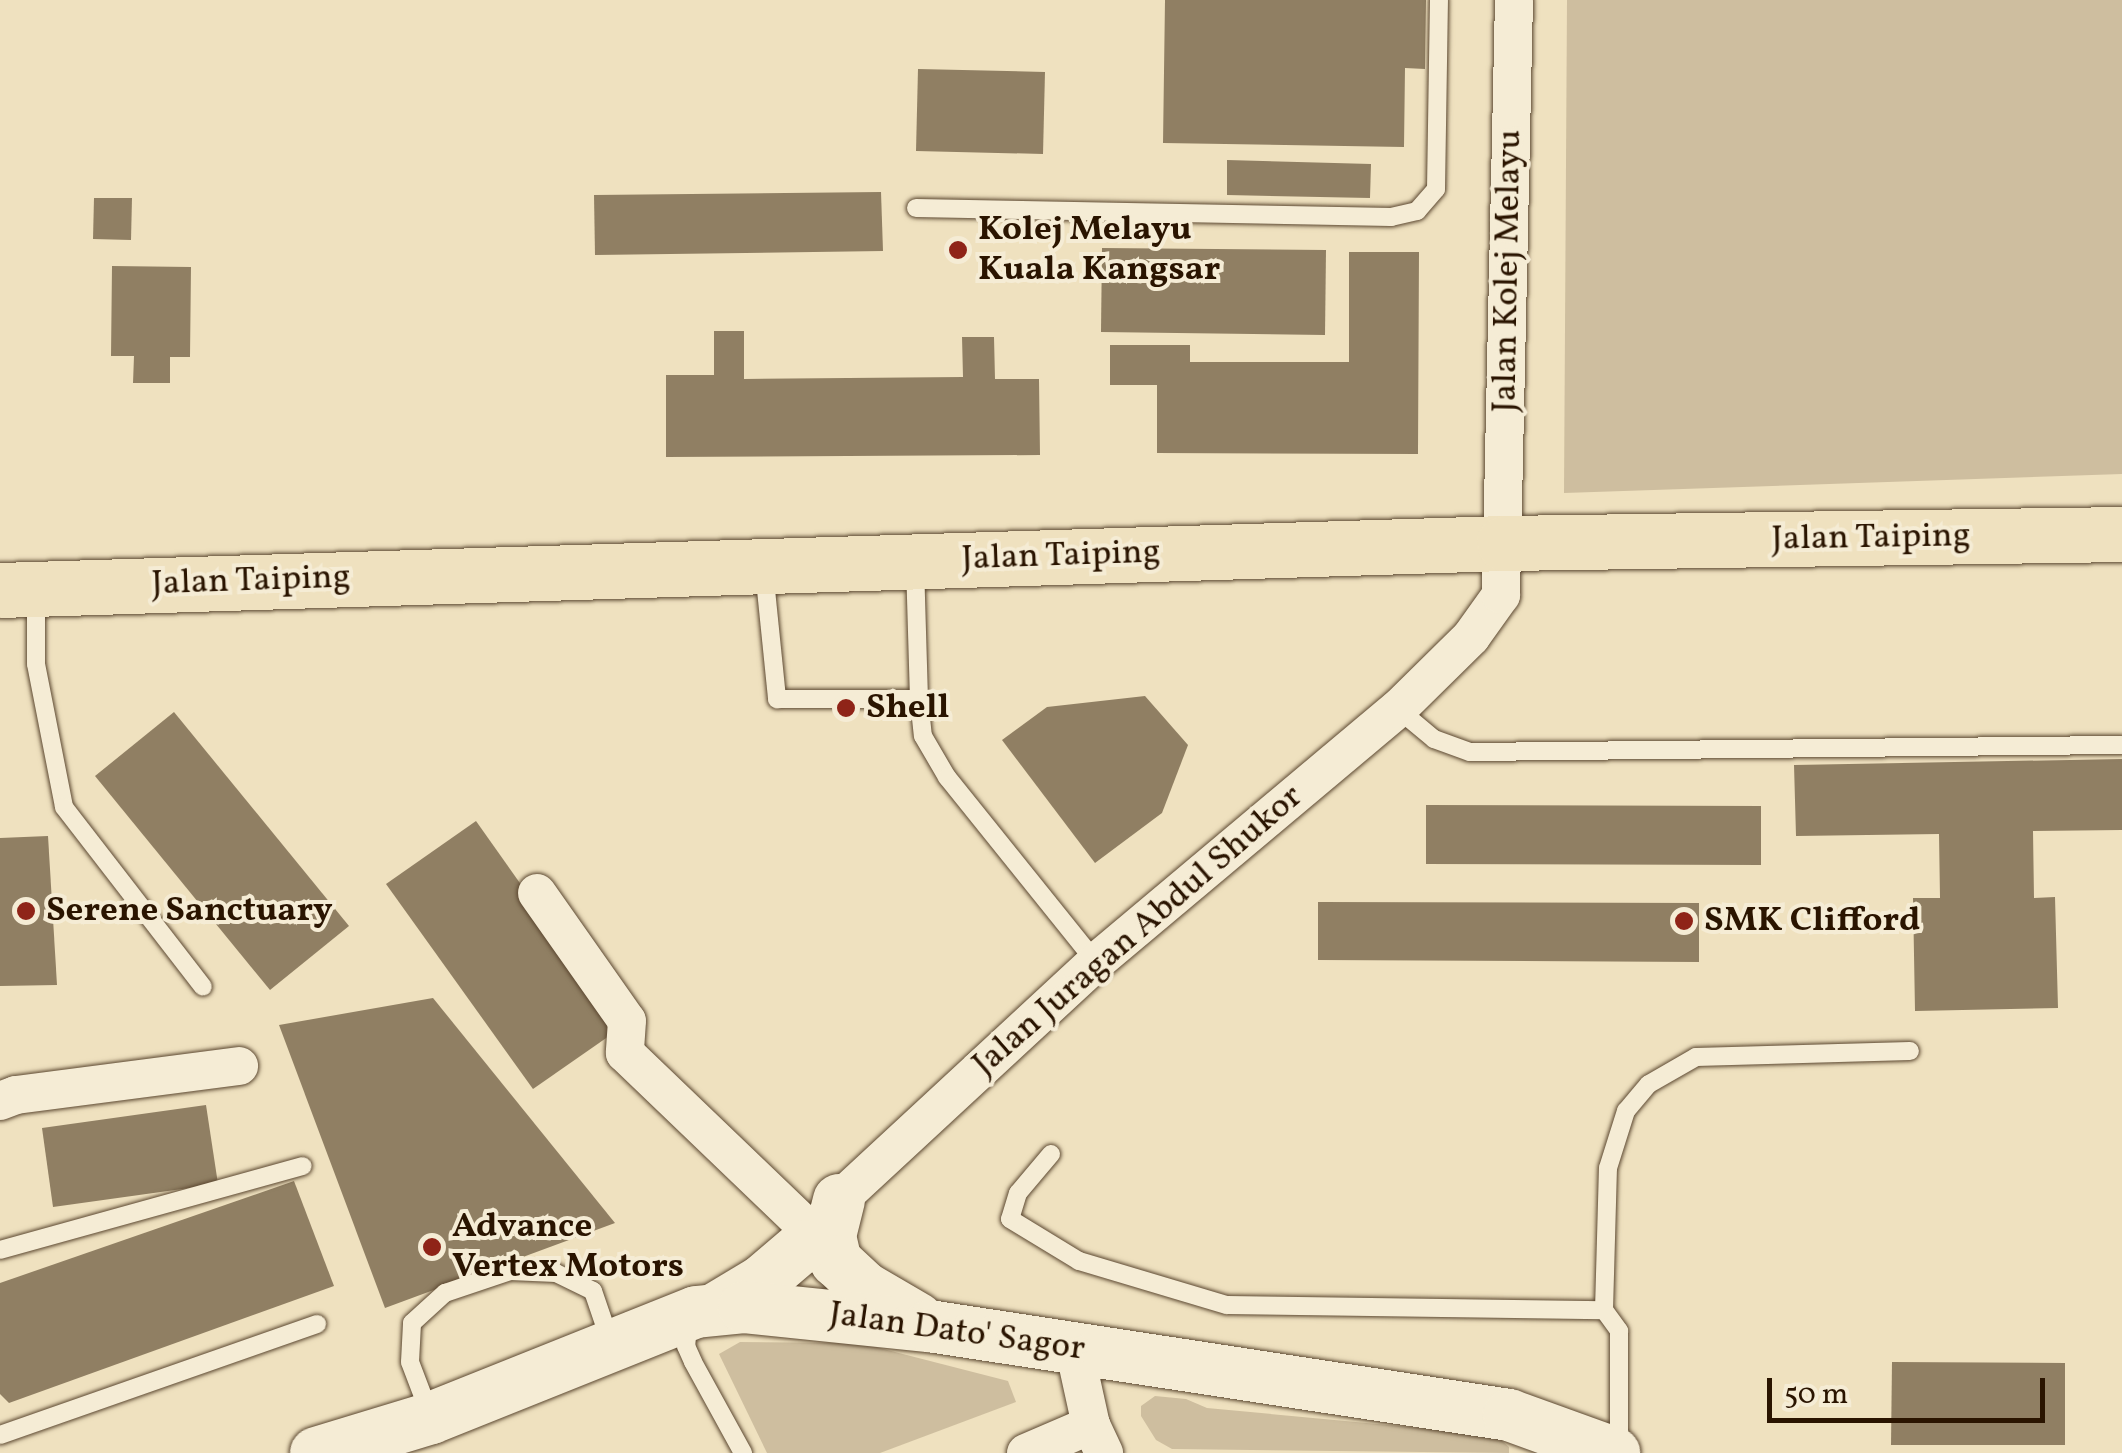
<!DOCTYPE html>
<style>
body{margin:0}
#map{position:relative;width:2122px;height:1453px;overflow:hidden;background:#efe1bf;font-family:Vollkorn,serif}
div>[style]{position:absolute}
.green>*{inset:0;background:#cebe9f}
.building>*{inset:0;background:#907f63}
.roads{filter:drop-shadow(0 0 2px #5b4730) drop-shadow(0 0 2px #5b4730)}
.lane>*{height:18px;margin:-9px;padding:0 9px;transform-origin:9px;border-radius:9px;background:#f5ecd5}
.street>*{height:38px;margin:-19px;padding:0 19px;transform-origin:19px;border-radius:19px;background:#f5ecd5}
.secondary>*{height:52px;margin:-26px;padding:0 26px;transform-origin:26px;border-radius:26px;background:#f5ecd5}
.highway>*{height:55px;margin:-27.5px;padding:0 27.5px;transform-origin:27.5px;border-radius:27.5px;background:#efe1bf}
.dots>*{width:28px;height:28px;translate:-50% -50%;box-sizing:border-box;border:5px solid #f5ecd5;border-radius:50%}
span{translate:-50% -50%;white-space:nowrap;text-align:center;line-height:1.15;-webkit-text-stroke:8px #f5ecd5;paint-order:stroke}
.poi-label{font-size:35px;color:#2a1400;font-weight:700}
.left{translate:0 -50%;text-align:left}
.street-label{font-size:35px;color:#2a1400}
.scale{position:absolute;left:1767px;top:1378px;width:278px;height:45px;box-sizing:border-box;border:5px solid #2a1400;border-top:0;padding-left:12px;font-size:30px;line-height:35px;white-space:nowrap;color:#2a1400;-webkit-text-stroke:8px #f5ecd5;paint-order:stroke}
</style>
<div id="map">
<div class="green">
<div style="clip-path:polygon(1567px 0,2122px 0,2122px 474px,1564px 493px)"></div>
<div style="clip-path:polygon(740px 1342px,860px 1343px,1008px 1381px,1016px 1402px,880px 1453px,767px 1453px,719px 1354px)"></div>
<div style="clip-path:polygon(1155px 1396px,1186px 1399px,1207px 1408px,1495px 1435px,1509px 1447px,1509px 1453px,1172px 1449px,1156px 1440px,1141px 1416px,1141px 1406px)"></div>
</div>
<div class="building">
<div style="clip-path:polygon(1165px 0,1426px 0,1425px 69px,1405px 68px,1404px 147px,1163px 143px)"></div>
<div style="clip-path:polygon(918px 69px,1045px 72px,1043px 154px,916px 151px)"></div>
<div style="clip-path:polygon(1227px 160px,1371px 164px,1370px 198px,1227px 195px)"></div>
<div style="clip-path:polygon(881px 192px,883px 251px,595px 255px,594px 195px)"></div>
<div style="clip-path:polygon(94px 198px,132px 198px,131px 240px,93px 239px)"></div>
<div style="clip-path:polygon(1102px 248px,1326px 250px,1325px 335px,1101px 332px)"></div>
<div style="clip-path:polygon(1349px 252px,1419px 252px,1418px 454px,1157px 453px,1157px 385px,1110px 385px,1110px 345px,1190px 345px,1190px 362px,1349px 362px)"></div>
<div style="clip-path:polygon(112px 266px,191px 267px,190px 357px,170px 357px,170px 383px,133px 383px,134px 356px,111px 356px)"></div>
<div style="clip-path:polygon(714px 331px,744px 331px,744px 379px,963px 377px,962px 337px,994px 337px,995px 379px,1039px 379px,1040px 455px,666px 457px,666px 375px,714px 375px)"></div>
<div style="clip-path:polygon(1145px 696px,1188px 745px,1162px 813px,1095px 863px,1002px 740px,1047px 707px)"></div>
<div style="clip-path:polygon(174px 712px,349px 926px,270px 990px,95px 776px)"></div>
<div style="clip-path:polygon(2122px 759px,2122px 830px,2033px 831px,2034px 898px,2055px 897px,2058px 1008px,1915px 1011px,1913px 898px,1940px 898px,1939px 834px,1796px 836px,1794px 765px)"></div>
<div style="clip-path:polygon(1426px 805px,1761px 806px,1761px 865px,1426px 864px)"></div>
<div style="clip-path:polygon(476px 821px,622px 1027px,533px 1089px,386px 884px)"></div>
<div style="clip-path:polygon(48px 836px,57px 985px,0 986px,0 838px)"></div>
<div style="clip-path:polygon(1318px 902px,1699px 903px,1699px 962px,1318px 960px)"></div>
<div style="clip-path:polygon(433px 998px,615px 1223px,385px 1308px,279px 1025px)"></div>
<div style="clip-path:polygon(206px 1105px,218px 1184px,53px 1207px,42px 1128px)"></div>
<div style="clip-path:polygon(294px 1181px,334px 1286px,9px 1403px,0 1394px,0 1283px)"></div>
<div style="clip-path:polygon(1892px 1362px,2065px 1363px,2065px 1445px,1891px 1445px)"></div>
</div>
<div class="roads">
<div class="lane">
<div style="left:916px;top:208px;width:475px;rotate:1.1deg"></div>
<div style="left:1391px;top:217px;width:27px;rotate:-13deg"></div>
<div style="left:1417px;top:211px;width:29px;rotate:-49deg"></div>
<div style="left:1436px;top:189px;width:189px;rotate:-89.1deg"></div>
<div style="left:764px;top:570px;width:130px;rotate:84.2deg"></div>
<div style="left:777px;top:699px;width:142px"></div>
<div style="left:919px;top:699px;width:133px;rotate:-91.7deg"></div>
<div style="left:36px;top:594px;width:70px;rotate:90deg"></div>
<div style="left:36px;top:664px;width:146px;rotate:78.9deg"></div>
<div style="left:64px;top:807px;width:227px;rotate:52.3deg"></div>
<div style="left:919px;top:699px;width:37px;rotate:84deg"></div>
<div style="left:923px;top:736px;width:48px;rotate:59.7deg"></div>
<div style="left:947px;top:777px;width:238px;rotate:51.2deg"></div>
<div style="left:1398px;top:709px;width:47px;rotate:39.8deg"></div>
<div style="left:1434px;top:739px;width:38px;rotate:20deg"></div>
<div style="left:1470px;top:752px;width:652px;rotate:-0.62deg"></div>
<div style="left:1051px;top:1154px;width:51px;rotate:130.2deg"></div>
<div style="left:1018px;top:1193px;width:27px;rotate:107deg"></div>
<div style="left:1010px;top:1219px;width:81px;rotate:31.3deg"></div>
<div style="left:1079px;top:1261px;width:154px;rotate:16.6deg"></div>
<div style="left:1227px;top:1305px;width:377px;rotate:0.8deg"></div>
<div style="left:1604px;top:1310px;width:26px;rotate:54deg"></div>
<div style="left:1619px;top:1331px;width:118px;rotate:90deg"></div>
<div style="left:0;top:1250px;width:314px;rotate:-15.5deg"></div>
<div style="left:1604px;top:1310px;width:142px;rotate:-88.4deg"></div>
<div style="left:1608px;top:1168px;width:60px;rotate:-72.5deg"></div>
<div style="left:1626px;top:1111px;width:35px;rotate:-50deg"></div>
<div style="left:1649px;top:1084px;width:54px;rotate:-29.9deg"></div>
<div style="left:1696px;top:1057px;width:214px;rotate:-1.6deg"></div>
<div style="left:688px;top:1325px;width:21px;rotate:95deg"></div>
<div style="left:686px;top:1346px;width:17px;rotate:66deg"></div>
<div style="left:693px;top:1362px;width:104px;rotate:61.2deg"></div>
<div style="left:429px;top:1412px;width:53px;rotate:-110.8deg"></div>
<div style="left:410px;top:1362px;width:39px;rotate:-87deg"></div>
<div style="left:412px;top:1323px;width:45px;rotate:-42.3deg"></div>
<div style="left:445px;top:1293px;width:69px;rotate:-18.7deg"></div>
<div style="left:510px;top:1271px;width:46px;rotate:2.5deg"></div>
<div style="left:556px;top:1273px;width:41px;rotate:25.9deg"></div>
<div style="left:593px;top:1291px;width:56px;rotate:71.2deg"></div>
<div style="left:0;top:1435px;width:336px;rotate:-19.3deg"></div>
</div>
<div class="street">
<div style="left:537px;top:893px;width:156px;rotate:54.9deg"></div>
<div style="left:627px;top:1021px;width:32px;rotate:94deg"></div>
<div style="left:625px;top:1053px;width:260px;rotate:43.8deg"></div>
<div style="left:0;top:1101px;width:17px;rotate:-21deg"></div>
<div style="left:16px;top:1095px;width:225px;rotate:-7.4deg"></div>
<div style="left:824px;top:1219px;width:24px;rotate:-52deg"></div>
<div style="left:839px;top:1200px;width:350px;rotate:-42.8deg"></div>
<div style="left:1096px;top:962px;width:394px;rotate:-40deg"></div>
<div style="left:1398px;top:709px;width:103px;rotate:-44.6deg"></div>
<div style="left:1471px;top:637px;width:52px;rotate:-54.5deg"></div>
<div style="left:1501px;top:595px;width:595px;rotate:-88.75deg"></div>
<div style="left:1074px;top:1348px;width:79px;rotate:77.6deg"></div>
<div style="left:1091px;top:1425px;width:31px;rotate:65deg"></div>
<div style="left:1026px;top:1453px;width:71px;rotate:-23.3deg"></div>
</div>
<div class="secondary">
<div style="left:839px;top:1200px;width:37px;rotate:104deg"></div>
<div style="left:830px;top:1236px;width:26px;rotate:77deg"></div>
<div style="left:836px;top:1261px;width:40px;rotate:43deg"></div>
<div style="left:865px;top:1288px;width:61px;rotate:30.3deg"></div>
<div style="left:717px;top:1308px;width:52px;rotate:-31deg"></div>
<div style="left:762px;top:1281px;width:54px;rotate:-40.5deg"></div>
<div style="left:316px;top:1453px;width:120px;rotate:-16.9deg"></div>
<div style="left:431px;top:1418px;width:285px;rotate:-21.8deg"></div>
<div style="left:696px;top:1312px;width:48px;rotate:-5.9deg"></div>
<div style="left:744px;top:1307px;width:186px;rotate:5.9deg"></div>
<div style="left:929px;top:1326px;width:587px;rotate:8.72deg"></div>
<div style="left:1509px;top:1415px;width:112px;rotate:19.9deg"></div>
</div>
<div class="highway">
<div style="left:0;top:590px;width:1505px;rotate:-1.79deg"></div>
<div style="left:1504px;top:543px;width:618px;rotate:-0.83deg"></div>
</div>
</div>
<div class="dots">
<div style="left:958px;top:250px;background:#8f2418"></div>
<div style="left:846px;top:708px;background:#8f2418"></div>
<div style="left:26px;top:911px;background:#8f2418"></div>
<div style="left:1684px;top:921px;background:#8f2418"></div>
<div style="left:432px;top:1247px;background:#8f2418"></div>
</div>
<div class="poi-label">
<span class="left" style="left:978px;top:250px">Kolej Melayu<br>Kuala Kangsar</span>
<span class="left" style="left:866px;top:708px">Shell</span>
<span class="left" style="left:46px;top:911px">Serene Sanctuary</span>
<span class="left" style="left:1704px;top:921px">SMK Clifford</span>
<span class="left" style="left:452px;top:1247px">Advance<br>Vertex Motors</span>
</div>
<div class="street-label">
<span style="left:1508px;top:271px;rotate:-89deg">Jalan Kolej Melayu</span>
<span style="left:1871px;top:538px;rotate:-1deg">Jalan Taiping</span>
<span style="left:1061px;top:556px;rotate:-2deg">Jalan Taiping</span>
<span style="left:251px;top:581px;rotate:-2deg">Jalan Taiping</span>
<span style="left:1138px;top:931px;rotate:-41deg">Jalan Juragan Abdul Shukor</span>
<span style="left:957px;top:1332px;rotate:8deg">Jalan Dato' Sagor</span>
</div>
<div class="scale">50 m</div>
</div>
